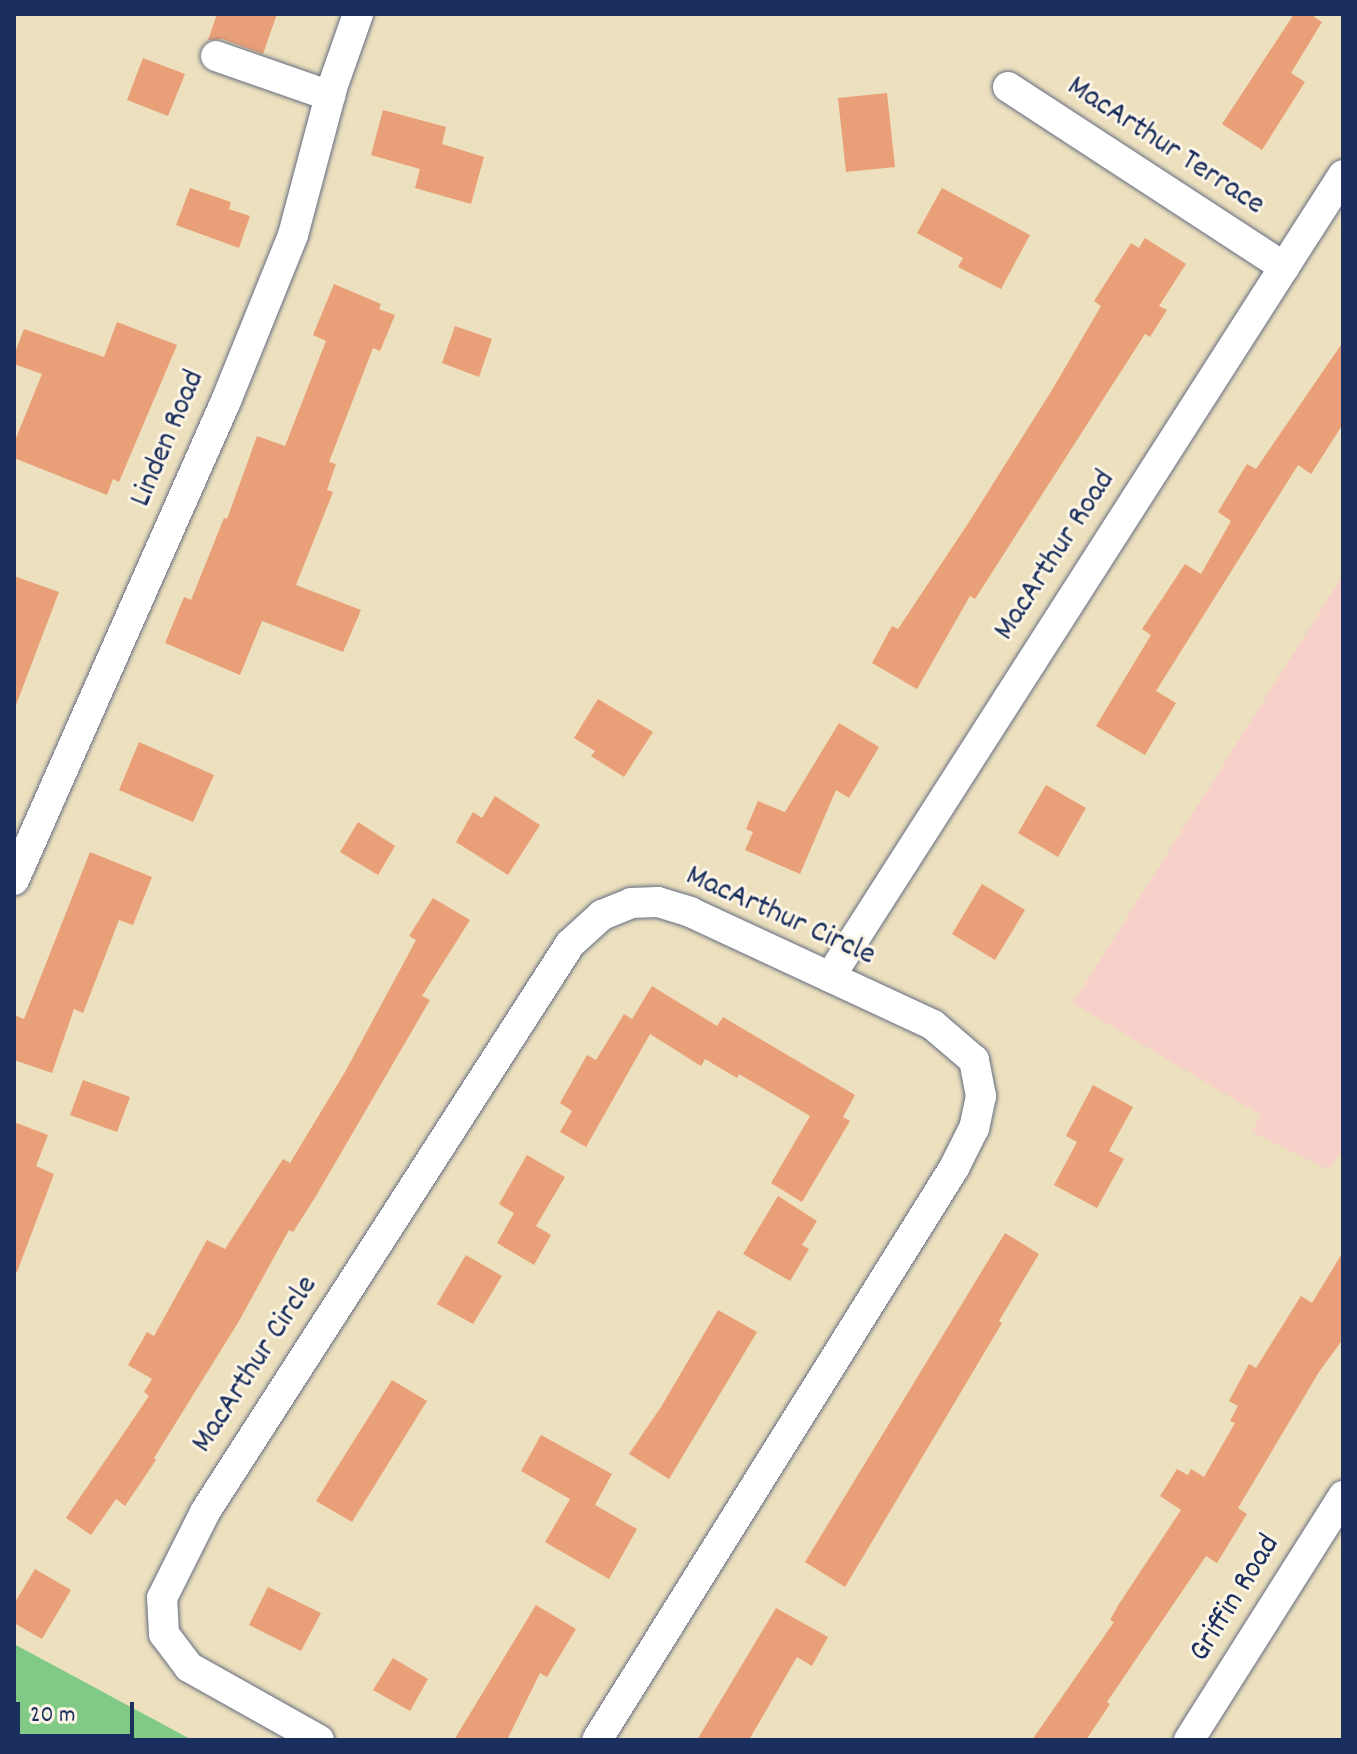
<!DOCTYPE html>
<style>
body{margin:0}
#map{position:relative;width:1357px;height:1754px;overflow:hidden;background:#ede0be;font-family:Dekko,sans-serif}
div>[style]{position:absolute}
.built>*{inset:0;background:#f7d0ca}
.green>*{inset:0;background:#81ca86}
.building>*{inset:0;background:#e9a078}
.roads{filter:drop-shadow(0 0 2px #646d80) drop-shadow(0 0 2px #646d80)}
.street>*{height:30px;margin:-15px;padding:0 15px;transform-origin:15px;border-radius:15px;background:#fff}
span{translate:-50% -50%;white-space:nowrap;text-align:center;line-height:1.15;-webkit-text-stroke:6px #fcf5e5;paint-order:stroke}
.street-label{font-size:32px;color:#1b2f5e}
.frame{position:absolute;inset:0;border:16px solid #1b2f5e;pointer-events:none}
.scale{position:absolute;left:16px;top:1702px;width:118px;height:36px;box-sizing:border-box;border:4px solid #1b2f5e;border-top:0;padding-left:10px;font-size:24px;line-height:28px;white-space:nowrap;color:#1b2f5e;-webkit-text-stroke:6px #fcf5e5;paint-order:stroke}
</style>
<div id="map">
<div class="built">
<div style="clip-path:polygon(1343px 575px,1343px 1149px,1329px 1170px,1252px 1132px,1261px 1115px,1073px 1003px)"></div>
</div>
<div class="green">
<div style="clip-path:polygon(14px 1644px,192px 1740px,14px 1740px)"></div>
</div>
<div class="building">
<div style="clip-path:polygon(217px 14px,277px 14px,263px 54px,222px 39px,208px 40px)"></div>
<div style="clip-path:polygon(1294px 14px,1310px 14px,1322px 22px,1291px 73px,1305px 82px,1262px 150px,1222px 124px)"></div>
<div style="clip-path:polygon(143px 58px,185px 74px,168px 116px,127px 100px)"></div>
<div style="clip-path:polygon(887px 93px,895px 167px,846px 172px,838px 98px)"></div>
<div style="clip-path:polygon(383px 110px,446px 127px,442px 144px,484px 157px,471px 204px,415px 188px,420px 169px,371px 155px)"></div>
<div style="clip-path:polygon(190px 188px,231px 202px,229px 209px,250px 216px,239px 248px,176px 225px)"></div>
<div style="clip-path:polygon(942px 188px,1030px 235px,1001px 289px,958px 267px,963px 258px,917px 233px)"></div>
<div style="clip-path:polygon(1145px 238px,1186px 264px,1159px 306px,1167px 310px,1150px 337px,1145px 334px,975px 599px,970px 596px,917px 689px,872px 663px,892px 626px,898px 629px,969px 522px,1052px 390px,1101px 306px,1094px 301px,1131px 243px,1139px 248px)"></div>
<div style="clip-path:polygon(334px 284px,381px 304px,379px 309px,395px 315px,380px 351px,373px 348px,329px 462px,336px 464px,327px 490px,333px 492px,296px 585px,361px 610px,343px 652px,262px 621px,240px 675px,165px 643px,184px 597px,191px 600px,224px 518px,227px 519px,257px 436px,285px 446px,326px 341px,313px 335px)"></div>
<div style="clip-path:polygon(117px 322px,177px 345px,119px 482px,113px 479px,107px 495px,14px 458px,14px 443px,42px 374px,14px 364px,14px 355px,24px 329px,104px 357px)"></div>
<div style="clip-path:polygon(455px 326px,492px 339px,479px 377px,442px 363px)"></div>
<div style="clip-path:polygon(1343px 342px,1343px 424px,1311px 474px,1298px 465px,1156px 691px,1176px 703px,1145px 755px,1096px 726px,1151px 635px,1142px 629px,1185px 564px,1201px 574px,1231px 521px,1218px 512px,1247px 464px,1256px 469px)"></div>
<div style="clip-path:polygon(14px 576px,59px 592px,16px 705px,14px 705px)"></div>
<div style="clip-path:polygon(598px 699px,653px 732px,624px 777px,591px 756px,595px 751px,574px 738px)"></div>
<div style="clip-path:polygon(839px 723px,879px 747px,849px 798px,836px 790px,800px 874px,745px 850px,753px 832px,746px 829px,758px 801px,785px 812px)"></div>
<div style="clip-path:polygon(139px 742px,214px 775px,193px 822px,119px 790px)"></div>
<div style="clip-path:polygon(1046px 785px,1086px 808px,1058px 857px,1018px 833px)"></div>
<div style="clip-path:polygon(495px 796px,540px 825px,508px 875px,456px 842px,473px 812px,482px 818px)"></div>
<div style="clip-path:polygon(358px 822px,395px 846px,378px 875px,340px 852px)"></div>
<div style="clip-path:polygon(90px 852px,152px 877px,133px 925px,119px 920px,83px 1013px,74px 1009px,52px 1073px,14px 1060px,14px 1015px,24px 1019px)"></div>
<div style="clip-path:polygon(982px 884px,1025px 910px,995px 960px,952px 934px)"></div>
<div style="clip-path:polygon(433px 898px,470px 920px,422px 996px,430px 1000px,316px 1196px,293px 1232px,289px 1230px,239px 1321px,154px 1458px,156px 1460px,125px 1506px,116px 1499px,91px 1535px,66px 1518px,149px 1396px,144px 1392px,152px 1379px,128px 1365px,147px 1332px,154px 1336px,207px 1240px,225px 1249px,283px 1159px,290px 1163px,345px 1072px,416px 940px,409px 936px)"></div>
<div style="clip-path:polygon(652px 986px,717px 1026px,723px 1017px,855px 1095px,843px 1117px,850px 1121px,802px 1202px,771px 1183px,810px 1116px,739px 1074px,737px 1078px,705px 1059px,701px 1066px,650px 1034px,586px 1147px,560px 1132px,572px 1111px,560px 1103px,587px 1055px,596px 1060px,624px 1014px,632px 1019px)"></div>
<div style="clip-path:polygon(83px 1080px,130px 1097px,117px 1132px,70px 1115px)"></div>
<div style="clip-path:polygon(1093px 1085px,1133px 1107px,1109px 1151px,1124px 1159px,1097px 1208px,1054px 1185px,1077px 1142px,1066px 1136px)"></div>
<div style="clip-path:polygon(14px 1122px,48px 1135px,36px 1166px,54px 1174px,17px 1272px,14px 1271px)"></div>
<div style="clip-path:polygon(527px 1155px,565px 1177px,536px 1226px,551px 1235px,534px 1265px,497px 1243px,514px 1213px,530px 1223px,499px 1204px)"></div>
<div style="clip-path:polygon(778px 1196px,817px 1221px,802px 1245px,809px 1249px,790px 1281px,743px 1254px)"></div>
<div style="clip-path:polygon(1005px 1233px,1039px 1254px,999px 1321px,1002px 1323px,845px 1587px,805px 1562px)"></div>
<div style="clip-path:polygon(1343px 1252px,1343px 1339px,1319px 1372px,1238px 1508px,1247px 1514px,1217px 1563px,1206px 1556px,1107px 1702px,1110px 1704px,1086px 1740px,1032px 1740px,1114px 1622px,1110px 1620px,1119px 1604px,1181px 1510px,1160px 1496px,1177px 1469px,1188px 1475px,1191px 1469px,1204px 1477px,1235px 1423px,1230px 1421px,1238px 1406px,1229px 1401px,1249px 1364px,1256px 1368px,1301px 1296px,1312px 1303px)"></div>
<div style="clip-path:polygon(466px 1255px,502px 1276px,473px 1324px,437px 1304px)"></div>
<div style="clip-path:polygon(718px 1310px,757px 1332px,669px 1479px,629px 1454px,661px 1407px)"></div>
<div style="clip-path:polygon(392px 1380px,427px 1401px,352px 1522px,316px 1501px)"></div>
<div style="clip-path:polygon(541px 1435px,612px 1474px,595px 1505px,637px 1529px,609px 1579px,545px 1542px,570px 1499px,521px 1471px)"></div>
<div style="clip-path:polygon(35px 1569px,71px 1590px,42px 1639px,14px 1623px,14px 1604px)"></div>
<div style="clip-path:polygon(268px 1587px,321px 1613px,301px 1651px,249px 1625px)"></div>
<div style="clip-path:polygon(536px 1605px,576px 1629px,547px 1677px,540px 1673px,507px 1740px,454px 1740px)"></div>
<div style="clip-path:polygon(776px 1608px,828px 1637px,812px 1666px,797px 1657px,749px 1740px,697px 1740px)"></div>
<div style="clip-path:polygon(393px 1658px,428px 1679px,410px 1711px,373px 1690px)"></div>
</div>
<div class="roads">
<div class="street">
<div style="left:216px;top:56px;width:121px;rotate:19.3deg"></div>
<div style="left:1008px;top:87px;width:330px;rotate:33.1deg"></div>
<div style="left:14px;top:880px;width:524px;rotate:-66.13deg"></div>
<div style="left:226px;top:401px;width:179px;rotate:-68deg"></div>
<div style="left:293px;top:235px;width:152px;rotate:-75.1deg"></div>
<div style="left:332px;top:88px;width:78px;rotate:-70.6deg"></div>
<div style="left:830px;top:977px;width:952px;rotate:-57.39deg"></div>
<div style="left:319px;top:1740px;width:149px;rotate:-150.7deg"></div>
<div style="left:189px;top:1667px;width:41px;rotate:-127.1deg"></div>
<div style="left:164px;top:1634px;width:36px;rotate:-93deg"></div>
<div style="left:162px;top:1598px;width:96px;rotate:-63.4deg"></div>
<div style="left:205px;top:1512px;width:675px;rotate:-57.27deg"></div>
<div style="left:570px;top:944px;width:43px;rotate:-42.2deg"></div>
<div style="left:602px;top:915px;width:31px;rotate:-22deg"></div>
<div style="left:631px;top:903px;width:27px;rotate:-2deg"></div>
<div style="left:658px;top:902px;width:34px;rotate:17deg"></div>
<div style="left:690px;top:912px;width:268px;rotate:24.9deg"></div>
<div style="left:933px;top:1025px;width:54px;rotate:40.5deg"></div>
<div style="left:974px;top:1060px;width:37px;rotate:79deg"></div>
<div style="left:981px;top:1096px;width:33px;rotate:102deg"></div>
<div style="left:974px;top:1128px;width:45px;rotate:116.6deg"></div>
<div style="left:954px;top:1168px;width:674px;rotate:121.97deg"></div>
<div style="left:1189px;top:1740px;width:289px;rotate:-57.7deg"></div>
</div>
</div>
<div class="street-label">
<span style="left:1165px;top:147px;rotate:33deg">MacArthur Terrace</span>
<span style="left:169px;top:439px;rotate:-67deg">Linden Road</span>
<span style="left:1056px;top:556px;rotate:-57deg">MacArthur Road</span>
<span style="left:780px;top:917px;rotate:24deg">MacArthur Circle</span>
<span style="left:256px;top:1365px;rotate:-57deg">MacArthur Circle</span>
<span style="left:1236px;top:1599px;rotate:-58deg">Griffin Road</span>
</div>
<div class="frame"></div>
<div class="scale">20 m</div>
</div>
